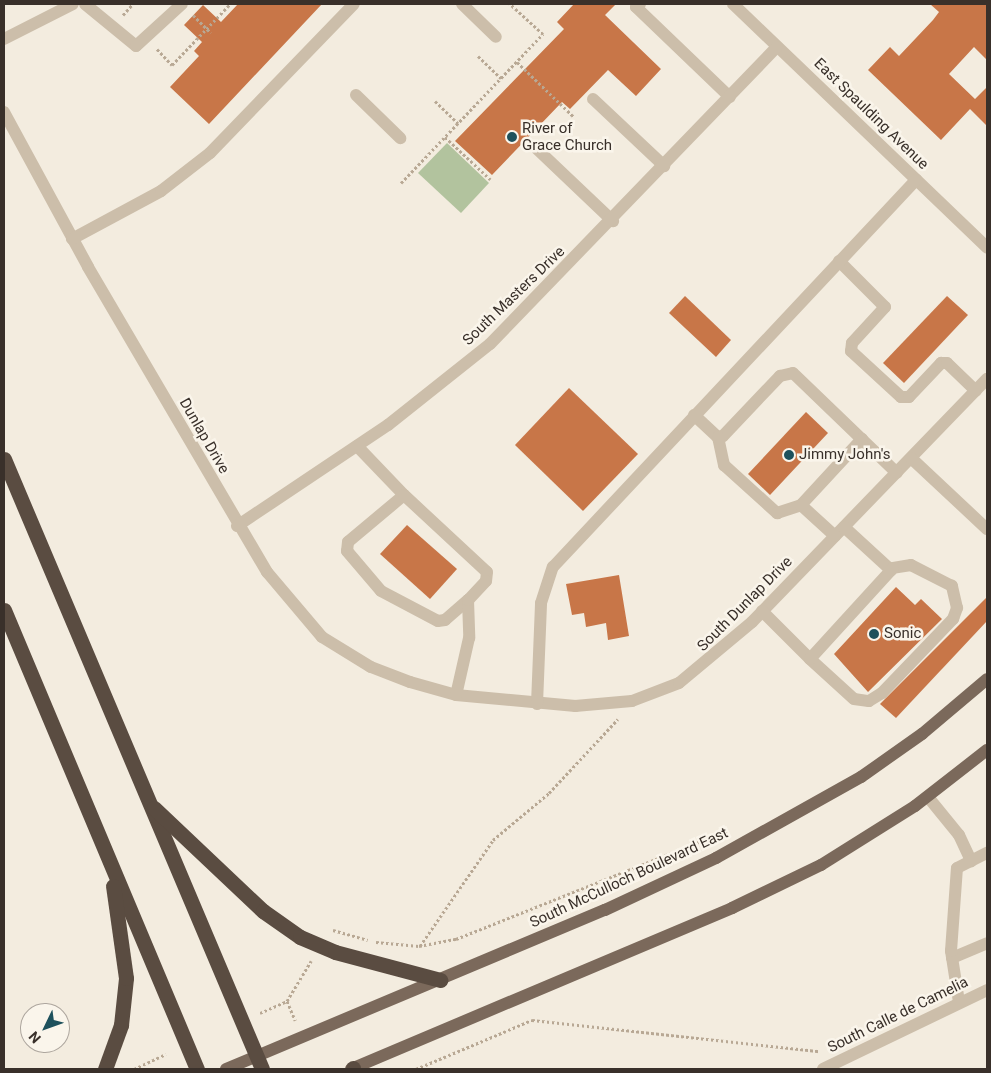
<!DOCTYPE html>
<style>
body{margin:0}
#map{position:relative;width:991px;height:1073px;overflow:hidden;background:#f3ecdf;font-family:Roboto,sans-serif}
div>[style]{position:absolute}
.green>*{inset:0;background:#b2c39e}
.building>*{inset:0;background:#c87648}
.path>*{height:3px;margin-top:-1.5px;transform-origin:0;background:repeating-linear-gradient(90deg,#b8a894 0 2.5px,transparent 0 5px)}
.minor>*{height:12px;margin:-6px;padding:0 6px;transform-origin:6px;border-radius:6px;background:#ccbeaa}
.major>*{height:12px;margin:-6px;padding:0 6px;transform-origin:6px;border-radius:6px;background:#7b695b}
.highway>*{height:15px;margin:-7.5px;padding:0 7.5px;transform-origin:7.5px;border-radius:7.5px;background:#5a4c41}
.dots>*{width:14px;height:14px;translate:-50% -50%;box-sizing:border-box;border:2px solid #faf5eb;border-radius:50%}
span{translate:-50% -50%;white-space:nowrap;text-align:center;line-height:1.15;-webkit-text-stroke:5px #faf5eb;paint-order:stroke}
.street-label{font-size:15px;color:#39302a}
.poi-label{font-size:15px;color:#39302a}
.left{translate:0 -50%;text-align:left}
.frame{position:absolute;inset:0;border:5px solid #39302a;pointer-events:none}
.north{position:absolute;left:20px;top:1003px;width:50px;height:50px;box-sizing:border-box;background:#faf5eb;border:1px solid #ada69e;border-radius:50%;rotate:228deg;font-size:14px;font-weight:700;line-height:20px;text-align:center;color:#39302a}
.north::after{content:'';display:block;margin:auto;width:18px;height:22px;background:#1e515c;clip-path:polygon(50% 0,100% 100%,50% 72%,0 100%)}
</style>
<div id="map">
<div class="green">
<div style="clip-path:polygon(447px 143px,489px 183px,461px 213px,418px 173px)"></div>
</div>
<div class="building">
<div style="clip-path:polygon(238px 4px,322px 4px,209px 124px,170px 87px,199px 56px,194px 51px,202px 42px,184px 25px,203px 5px,221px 22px)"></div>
<div style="clip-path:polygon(574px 4px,616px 4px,605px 15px,661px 69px,636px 96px,608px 70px,570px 109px,562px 102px,492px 175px,455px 141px,564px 29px,557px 22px)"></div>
<div style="clip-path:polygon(930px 4px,987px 4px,987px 60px,974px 47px,949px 74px,975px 99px,987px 87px,987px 126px,970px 109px,941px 140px,868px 70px,890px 47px,899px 56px,933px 20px,939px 12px)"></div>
<div style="clip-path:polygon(685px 296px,731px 340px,716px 357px,669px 313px)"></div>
<div style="clip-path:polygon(947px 296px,968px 315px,904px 383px,883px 363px)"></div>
<div style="clip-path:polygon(569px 388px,638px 454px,583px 511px,515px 445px)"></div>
<div style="clip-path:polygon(806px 412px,828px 433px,770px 495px,748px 474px)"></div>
<div style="clip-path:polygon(407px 525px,457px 569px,430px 599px,380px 554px)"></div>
<div style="clip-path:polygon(619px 575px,629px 636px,608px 640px,606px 623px,586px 627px,584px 613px,572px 615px,566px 584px)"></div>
<div style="clip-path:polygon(896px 587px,915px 605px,921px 599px,942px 619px,868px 692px,834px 654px)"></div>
<div style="clip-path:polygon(987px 597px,987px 621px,896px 718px,880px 704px)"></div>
</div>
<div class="path">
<div style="left:123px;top:15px;width:15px;rotate:-48deg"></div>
<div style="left:193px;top:15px;width:25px;rotate:45deg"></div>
<div style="left:157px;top:49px;width:22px;rotate:47deg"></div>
<div style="left:172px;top:65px;width:84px;rotate:-46.4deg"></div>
<div style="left:478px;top:56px;width:32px;rotate:44deg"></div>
<div style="left:517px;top:62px;width:78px;rotate:44deg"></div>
<div style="left:435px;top:101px;width:32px;rotate:44deg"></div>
<div style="left:445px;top:137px;width:62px;rotate:43deg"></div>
<div style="left:401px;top:183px;width:206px;rotate:-46.4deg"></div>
<div style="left:543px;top:34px;width:45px;rotate:-137.7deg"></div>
<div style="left:333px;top:930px;width:36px;rotate:16deg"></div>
<div style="left:376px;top:942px;width:43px;rotate:5.3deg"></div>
<div style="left:419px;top:946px;width:38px;rotate:-11deg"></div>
<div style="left:456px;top:939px;width:293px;rotate:-21.8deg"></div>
<div style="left:420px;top:946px;width:129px;rotate:-55.4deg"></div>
<div style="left:493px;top:840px;width:73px;rotate:-40deg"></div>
<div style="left:549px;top:793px;width:101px;rotate:-47deg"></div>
<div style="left:287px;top:1001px;width:47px;rotate:-59deg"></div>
<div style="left:260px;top:1013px;width:30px;rotate:-24deg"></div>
<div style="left:287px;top:1001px;width:21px;rotate:67deg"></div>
<div style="left:134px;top:1069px;width:35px;rotate:-25deg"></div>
<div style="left:416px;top:1069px;width:126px;rotate:-22.9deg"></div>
<div style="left:532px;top:1020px;width:289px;rotate:6.2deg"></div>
</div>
<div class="minor">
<div style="left:85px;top:4px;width:66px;rotate:39.5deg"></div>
<div style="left:136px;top:46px;width:62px;rotate:-42.4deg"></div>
<div style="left:462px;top:4px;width:47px;rotate:44.1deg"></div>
<div style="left:640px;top:4px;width:5px;rotate:143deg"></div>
<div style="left:636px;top:7px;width:130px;rotate:43.8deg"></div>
<div style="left:733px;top:4px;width:352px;rotate:43.8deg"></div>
<div style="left:4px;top:39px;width:77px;rotate:-26.9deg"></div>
<div style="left:356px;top:95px;width:62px;rotate:44.3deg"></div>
<div style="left:593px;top:99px;width:98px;rotate:43.3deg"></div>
<div style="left:4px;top:112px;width:176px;rotate:61.5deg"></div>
<div style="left:88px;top:267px;width:354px;rotate:59.6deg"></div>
<div style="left:267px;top:572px;width:85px;rotate:49.8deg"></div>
<div style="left:322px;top:637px;width:57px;rotate:31.5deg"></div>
<div style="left:371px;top:667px;width:42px;rotate:21deg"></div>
<div style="left:410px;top:682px;width:48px;rotate:15.8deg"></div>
<div style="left:456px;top:695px;width:120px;rotate:5.3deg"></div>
<div style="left:575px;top:706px;width:57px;rotate:-5deg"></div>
<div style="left:632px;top:701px;width:50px;rotate:-21deg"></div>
<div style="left:679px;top:683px;width:95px;rotate:-39.9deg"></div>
<div style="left:752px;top:622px;width:338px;rotate:-46deg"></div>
<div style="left:537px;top:149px;width:105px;rotate:43.5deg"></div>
<div style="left:72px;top:239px;width:101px;rotate:-28.3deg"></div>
<div style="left:161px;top:191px;width:62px;rotate:-37.8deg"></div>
<div style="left:210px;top:153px;width:207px;rotate:-46deg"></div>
<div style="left:839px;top:261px;width:65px;rotate:45deg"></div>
<div style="left:885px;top:307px;width:49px;rotate:132.5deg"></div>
<div style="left:852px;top:343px;width:8px;rotate:97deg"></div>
<div style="left:851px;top:351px;width:68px;rotate:42.6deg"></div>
<div style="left:901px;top:397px;width:8px"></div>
<div style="left:909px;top:397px;width:47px;rotate:-46.7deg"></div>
<div style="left:941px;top:363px;width:6px"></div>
<div style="left:947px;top:363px;width:40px;rotate:44deg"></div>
<div style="left:694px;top:415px;width:33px;rotate:43deg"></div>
<div style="left:718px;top:437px;width:5px;rotate:-11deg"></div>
<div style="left:723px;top:436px;width:83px;rotate:-46.5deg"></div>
<div style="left:780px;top:376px;width:13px;rotate:-13deg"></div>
<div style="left:793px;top:373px;width:144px;rotate:43.9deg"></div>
<div style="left:718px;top:437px;width:29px;rotate:78deg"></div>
<div style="left:724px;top:465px;width:72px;rotate:42.2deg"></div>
<div style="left:777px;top:513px;width:25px;rotate:-18deg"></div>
<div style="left:801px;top:505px;width:90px;rotate:-47.3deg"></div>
<div style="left:357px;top:446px;width:68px;rotate:46.2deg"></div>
<div style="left:404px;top:495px;width:73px;rotate:140deg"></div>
<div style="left:348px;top:542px;width:9px;rotate:96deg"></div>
<div style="left:347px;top:551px;width:52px;rotate:49.6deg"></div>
<div style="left:381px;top:591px;width:64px;rotate:27.8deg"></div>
<div style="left:438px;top:621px;width:7px;rotate:-8deg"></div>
<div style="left:445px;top:620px;width:30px;rotate:-41deg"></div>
<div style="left:468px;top:600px;width:38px;rotate:88deg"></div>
<div style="left:469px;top:638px;width:58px;rotate:102.8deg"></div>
<div style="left:911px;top:458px;width:104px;rotate:43.1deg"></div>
<div style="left:404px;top:495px;width:113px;rotate:42.9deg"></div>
<div style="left:487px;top:572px;width:9px;rotate:96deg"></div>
<div style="left:486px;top:581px;width:26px;rotate:133deg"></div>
<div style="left:801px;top:505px;width:46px;rotate:42.4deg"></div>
<div style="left:237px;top:526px;width:182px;rotate:-33.8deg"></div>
<div style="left:388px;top:425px;width:130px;rotate:-38.5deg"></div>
<div style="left:490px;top:344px;width:413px;rotate:-46deg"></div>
<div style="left:844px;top:527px;width:64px;rotate:42.5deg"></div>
<div style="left:762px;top:611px;width:68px;rotate:45deg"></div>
<div style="left:810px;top:659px;width:59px;rotate:42.3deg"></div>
<div style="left:854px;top:699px;width:15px;rotate:8deg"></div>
<div style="left:869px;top:701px;width:15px;rotate:-32deg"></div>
<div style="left:882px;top:693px;width:103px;rotate:-46.2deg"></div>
<div style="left:953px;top:619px;width:12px;rotate:-70deg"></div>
<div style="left:957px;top:608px;width:23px;rotate:-103deg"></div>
<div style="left:952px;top:586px;width:46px;rotate:-152.9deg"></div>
<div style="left:911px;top:565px;width:18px;rotate:171deg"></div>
<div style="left:893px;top:568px;width:123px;rotate:132.4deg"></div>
<div style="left:537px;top:704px;width:101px;rotate:-87.7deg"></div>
<div style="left:541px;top:603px;width:38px;rotate:-72deg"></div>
<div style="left:553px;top:567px;width:531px;rotate:-46.83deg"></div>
<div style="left:928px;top:797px;width:49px;rotate:50.8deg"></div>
<div style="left:959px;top:835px;width:29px;rotate:65deg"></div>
<div style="left:952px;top:958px;width:38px;rotate:-23deg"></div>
<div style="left:959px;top:1002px;width:52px;rotate:-98.9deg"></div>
<div style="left:951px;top:951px;width:83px;rotate:-85.9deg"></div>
<div style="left:957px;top:868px;width:34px;rotate:-27deg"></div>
<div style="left:823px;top:1069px;width:182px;rotate:-25.7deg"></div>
</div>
<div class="major">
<div style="left:226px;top:1069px;width:411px;rotate:-22.8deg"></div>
<div style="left:605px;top:910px;width:123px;rotate:-25.1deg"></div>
<div style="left:716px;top:858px;width:166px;rotate:-29.2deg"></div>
<div style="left:861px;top:777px;width:75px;rotate:-35.2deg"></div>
<div style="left:922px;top:734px;width:85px;rotate:-40.2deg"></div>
<div style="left:351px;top:1069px;width:414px;rotate:-22.9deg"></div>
<div style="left:732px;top:908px;width:99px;rotate:-25.8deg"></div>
<div style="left:821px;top:865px;width:111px;rotate:-32.1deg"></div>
<div style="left:915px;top:806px;width:91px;rotate:-37.9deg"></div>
</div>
<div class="highway">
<div style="left:4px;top:459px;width:662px;rotate:67.07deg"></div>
<div style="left:4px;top:610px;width:498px;rotate:67.2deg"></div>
<div style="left:154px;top:808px;width:150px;rotate:43.4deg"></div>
<div style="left:263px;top:911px;width:45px;rotate:35.1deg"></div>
<div style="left:300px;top:937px;width:38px;rotate:23deg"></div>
<div style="left:335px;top:952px;width:109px;rotate:14.9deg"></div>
<div style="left:105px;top:1069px;width:47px;rotate:-70deg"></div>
<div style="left:121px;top:1025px;width:47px;rotate:-83.9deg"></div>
<div style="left:126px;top:978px;width:93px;rotate:-98deg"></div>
<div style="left:353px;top:1069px;width:1px;rotate:-90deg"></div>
</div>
<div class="dots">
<div style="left:512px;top:137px;background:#1e515c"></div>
<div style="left:789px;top:455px;background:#1e515c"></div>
<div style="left:874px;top:634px;background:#1e515c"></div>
</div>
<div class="street-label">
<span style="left:871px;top:114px;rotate:44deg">East Spaulding Avenue</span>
<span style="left:514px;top:296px;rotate:-44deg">South Masters Drive</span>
<span style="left:204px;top:436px;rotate:60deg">Dunlap Drive</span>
<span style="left:745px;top:604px;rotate:-45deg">South Dunlap Drive</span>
<span style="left:629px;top:878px;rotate:-25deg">South McCulloch Boulevard East</span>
<span style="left:898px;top:1015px;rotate:-26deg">South Calle de Camelia</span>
</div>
<div class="poi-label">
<span class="left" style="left:522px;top:137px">River of<br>Grace Church</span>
<span class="left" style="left:799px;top:455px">Jimmy John's</span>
<span class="left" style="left:884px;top:634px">Sonic</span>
</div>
<div class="frame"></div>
<div class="north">N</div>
</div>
